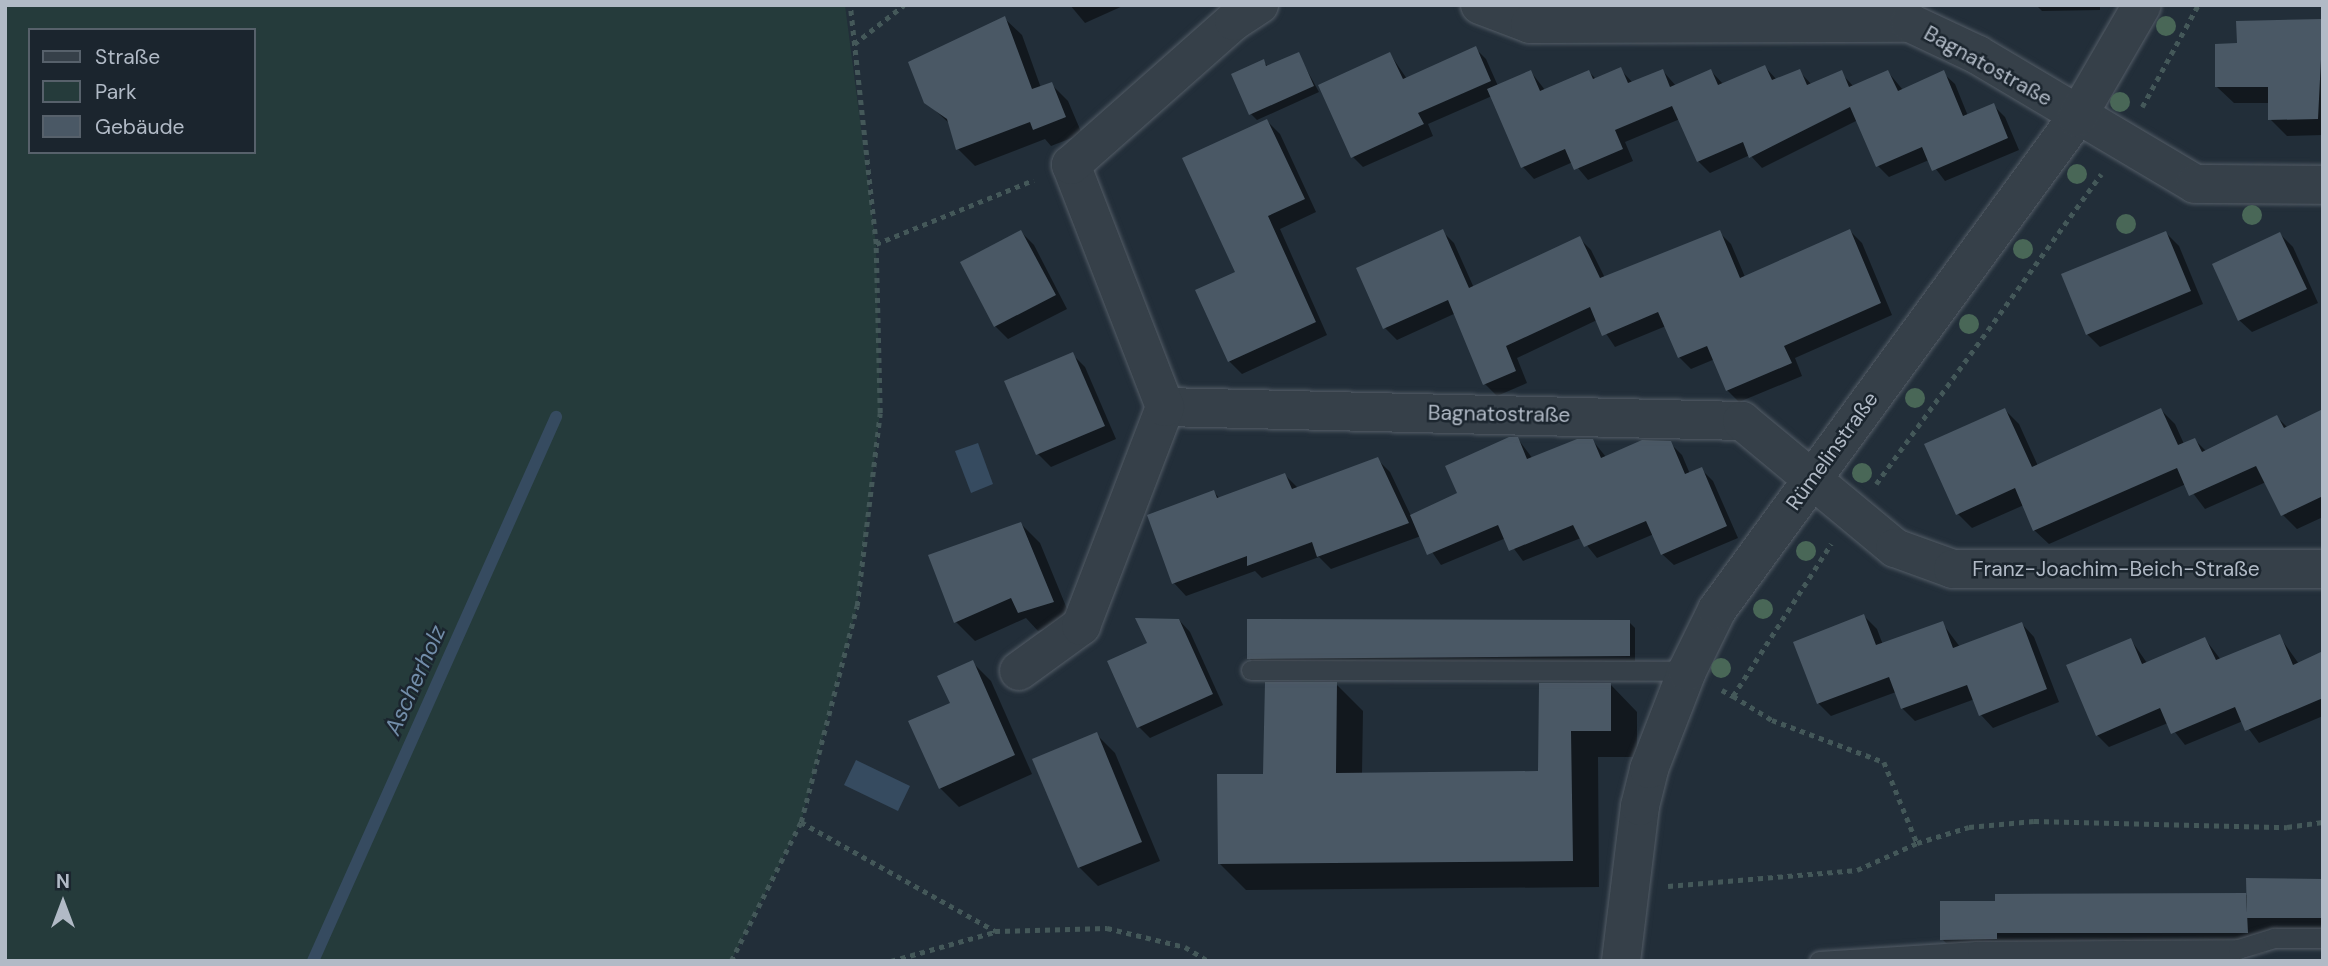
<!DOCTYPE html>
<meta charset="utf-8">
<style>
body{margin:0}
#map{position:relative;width:2328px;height:966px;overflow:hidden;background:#222e39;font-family:"DM Sans",sans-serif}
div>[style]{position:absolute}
.green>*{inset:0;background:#253b3b}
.water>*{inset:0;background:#364b60}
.shadow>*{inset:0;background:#0007}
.stream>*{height:12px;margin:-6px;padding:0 6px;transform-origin:6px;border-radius:6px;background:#364b60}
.building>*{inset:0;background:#4a5865}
.path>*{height:4.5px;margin-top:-2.25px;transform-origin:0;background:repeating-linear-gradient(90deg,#445859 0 5px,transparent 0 10px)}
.roads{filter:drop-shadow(0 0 2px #545d67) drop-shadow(0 0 2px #545d67)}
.lane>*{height:19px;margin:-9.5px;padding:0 9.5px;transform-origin:9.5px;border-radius:9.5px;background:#364049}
.street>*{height:38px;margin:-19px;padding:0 19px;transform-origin:19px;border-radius:19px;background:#364049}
.trees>*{width:20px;height:20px;margin:-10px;border-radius:50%;background:#496757}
span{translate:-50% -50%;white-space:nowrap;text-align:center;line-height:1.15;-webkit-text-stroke:5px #1b252e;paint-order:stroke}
.street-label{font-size:21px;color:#b1bac6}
.water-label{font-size:23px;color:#728da9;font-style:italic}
.frame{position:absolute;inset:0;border:7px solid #b1bac6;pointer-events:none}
.legend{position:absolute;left:28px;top:28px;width:228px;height:126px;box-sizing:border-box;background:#1b252e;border:2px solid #57616b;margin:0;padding:9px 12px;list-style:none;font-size:21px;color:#b1bac6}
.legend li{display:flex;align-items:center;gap:14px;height:35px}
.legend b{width:35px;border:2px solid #57616b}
.north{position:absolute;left:28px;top:868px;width:70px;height:70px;-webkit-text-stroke:5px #1b252e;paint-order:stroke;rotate:0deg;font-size:19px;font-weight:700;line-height:28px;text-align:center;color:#b1bac6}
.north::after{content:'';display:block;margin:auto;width:24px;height:32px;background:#b1bac6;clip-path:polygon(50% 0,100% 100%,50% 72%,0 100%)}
</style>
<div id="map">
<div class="green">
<div style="clip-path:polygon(evenodd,5px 5px,845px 5px,876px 244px,880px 413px,857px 606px,801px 822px,731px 961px,5px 961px,5px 5px,30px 30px,254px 30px,254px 152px,30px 152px,30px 30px)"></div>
</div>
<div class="water">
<div style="clip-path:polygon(978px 443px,993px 484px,971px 493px,955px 451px)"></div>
<div style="clip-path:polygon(856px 760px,910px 786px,898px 811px,844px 785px)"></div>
</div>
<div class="shadow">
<div style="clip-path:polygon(1070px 5px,1125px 5px,1085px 23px)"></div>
<div style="clip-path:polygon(2036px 5px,2100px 5px,2100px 10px,2042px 11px)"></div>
<div style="clip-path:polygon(1004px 18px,1022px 35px,1041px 88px,1051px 84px,1068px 101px,1082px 134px,1051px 146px,1045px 139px,975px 166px,958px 149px,950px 124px,926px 102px)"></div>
<div style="clip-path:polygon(2323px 21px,2323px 135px,2287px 136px,2270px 119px,2270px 103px,2234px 103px,2217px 87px,2238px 45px)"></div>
<div style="clip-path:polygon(1476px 49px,1486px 59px,1498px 86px,1531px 72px,1545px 90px,1589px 72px,1596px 79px,1620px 69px,1633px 83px,1663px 71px,1676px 86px,1711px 71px,1723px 84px,1765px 67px,1777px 80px,1799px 71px,1812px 85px,1841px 73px,1854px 87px,1888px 72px,1903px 90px,1943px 73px,1955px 84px,1968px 116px,1993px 105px,2005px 117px,2019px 150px,1945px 181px,1929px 160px,1889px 177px,1878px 166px,1858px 120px,1762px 168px,1750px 155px,1710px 173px,1698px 161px,1680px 119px,1625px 142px,1633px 161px,1588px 180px,1573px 162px,1534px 179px,1523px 167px,1492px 96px,1428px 124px,1433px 136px,1363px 167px,1353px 157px,1390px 54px,1407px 79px)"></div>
<div style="clip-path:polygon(1298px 54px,1319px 92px,1257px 120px,1251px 114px,1263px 62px,1269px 67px)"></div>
<div style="clip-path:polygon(1267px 121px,1280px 134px,1316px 212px,1280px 229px,1327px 335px,1242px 374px,1229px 361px,1237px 273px)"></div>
<div style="clip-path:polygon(1442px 231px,1454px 243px,1474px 288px,1579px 238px,1591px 250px,1605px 278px,1719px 232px,1731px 244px,1745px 277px,1850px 231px,1862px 243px,1892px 315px,1795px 358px,1802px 376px,1739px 402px,1727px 390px,1715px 359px,1691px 369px,1679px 357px,1666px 326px,1615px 347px,1597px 320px,1517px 358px,1527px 383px,1497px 396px,1485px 384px,1456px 313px,1397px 340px,1385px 328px)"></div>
<div style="clip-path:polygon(1021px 232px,1034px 245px,1067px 309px,1008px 339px,995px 326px)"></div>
<div style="clip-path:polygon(2166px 233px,2179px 246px,2203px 304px,2100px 347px,2087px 334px)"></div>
<div style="clip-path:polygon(2280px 234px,2293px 247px,2318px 303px,2252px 332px,2239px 320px)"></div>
<div style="clip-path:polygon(1072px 354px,1085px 367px,1116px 439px,1051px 467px,1038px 454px)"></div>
<div style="clip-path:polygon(2005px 410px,2019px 424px,2038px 466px,2161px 410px,2175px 424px,2184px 444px,2195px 440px,2207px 452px,2277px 417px,2288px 428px,2323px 414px,2323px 517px,2297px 529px,2283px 515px,2266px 482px,2205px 509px,2186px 484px,2049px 544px,2034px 530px,2024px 505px,1972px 528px,1958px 514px)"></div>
<div style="clip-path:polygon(1518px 439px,1533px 459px,1593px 441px,1606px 457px,1670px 443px,1682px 455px,1690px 474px,1701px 469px,1713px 481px,1738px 538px,1674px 565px,1662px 554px,1654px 534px,1597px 558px,1581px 538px,1523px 561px,1506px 538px,1441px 565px,1421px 536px,1331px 569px,1319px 557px,1262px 578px,1255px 571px,1186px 596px,1174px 583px,1149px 516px,1214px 492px,1220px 499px,1285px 475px,1298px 488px,1377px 459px,1390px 472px,1411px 516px,1460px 494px)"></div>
<div style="clip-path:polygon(1021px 524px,1040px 543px,1072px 621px,1038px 631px,1026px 618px,975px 641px,956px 622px,930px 556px)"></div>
<div style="clip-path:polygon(1864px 616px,1877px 629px,1883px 645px,1942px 623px,1960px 647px,2022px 624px,2034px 637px,2059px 702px,1993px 728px,1981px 715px,1975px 699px,1915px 721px,1902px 708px,1896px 692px,1831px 716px,1818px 703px)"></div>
<div style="clip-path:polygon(1179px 620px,1190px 632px,1223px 705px,1150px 738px,1139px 727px,1150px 644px)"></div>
<div style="clip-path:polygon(1629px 622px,1635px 628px,1635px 661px,1255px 664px,1249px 658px)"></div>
<div style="clip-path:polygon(2279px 636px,2299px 664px,2323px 653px,2323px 716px,2259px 743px,2243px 721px,2185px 745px,2168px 723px,2109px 747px,2097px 735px,2131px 640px,2147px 663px,2205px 639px,2221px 660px)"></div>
<div style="clip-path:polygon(972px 662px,991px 681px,1032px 774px,959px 807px,940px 788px,952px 704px)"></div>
<div style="clip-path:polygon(1336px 684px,1363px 711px,1362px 774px,1540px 773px,1541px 685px,1611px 685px,1637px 712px,1637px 757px,1598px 757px,1599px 887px,1246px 890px,1219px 863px,1265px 775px)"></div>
<div style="clip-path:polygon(1096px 734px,1115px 753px,1160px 861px,1098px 886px,1079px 867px)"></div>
<div style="clip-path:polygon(2323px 881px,2323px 936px,2266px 936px,2266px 952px,2256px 955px,1961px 958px,1942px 939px,1997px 903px,1997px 895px,2248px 895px)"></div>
</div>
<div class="stream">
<div style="left:313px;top:961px;width:596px;rotate:-65.93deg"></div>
</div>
<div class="building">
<div style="clip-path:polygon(1005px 16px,1032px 89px,1052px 82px,1066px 117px,1033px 130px,1030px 122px,956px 150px,947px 119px,924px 103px,908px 62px)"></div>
<div style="clip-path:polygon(2323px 19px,2318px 119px,2268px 120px,2268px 87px,2215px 87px,2215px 44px,2237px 43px,2236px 21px)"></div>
<div style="clip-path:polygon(1476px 46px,1491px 81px,1418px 113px,1424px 124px,1351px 158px,1318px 85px,1390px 52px,1403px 79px)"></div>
<div style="clip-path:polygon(1299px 52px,1314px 86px,1249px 115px,1231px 74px,1264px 59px,1266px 66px)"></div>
<div style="clip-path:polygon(1765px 65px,1772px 80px,1800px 69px,1807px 85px,1842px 70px,1849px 87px,1888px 70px,1898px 91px,1944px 70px,1963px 116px,1994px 103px,2008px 138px,1932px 171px,1922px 147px,1876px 167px,1850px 107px,1749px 158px,1743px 142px,1697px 162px,1672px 106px,1615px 130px,1623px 149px,1574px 170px,1565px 149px,1521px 168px,1487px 89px,1531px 70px,1540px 91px,1589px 70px,1593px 79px,1621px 67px,1628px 83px,1663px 69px,1670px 87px,1711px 69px,1718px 85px)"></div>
<div style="clip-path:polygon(1267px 119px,1305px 199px,1268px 216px,1316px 322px,1228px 362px,1195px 290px,1235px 272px,1182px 158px)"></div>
<div style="clip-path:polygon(1443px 229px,1469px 288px,1580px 236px,1600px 278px,1720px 230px,1740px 278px,1850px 229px,1881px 303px,1784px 346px,1792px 363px,1726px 391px,1707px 346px,1678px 358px,1658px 312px,1602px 336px,1590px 307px,1506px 346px,1516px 371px,1483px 385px,1448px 300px,1383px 329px,1356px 268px)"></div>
<div style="clip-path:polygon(1021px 230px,1056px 295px,994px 327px,960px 262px)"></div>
<div style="clip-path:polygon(2166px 231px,2191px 291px,2086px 335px,2061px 274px)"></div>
<div style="clip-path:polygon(2280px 232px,2307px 289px,2238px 321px,2212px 264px)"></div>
<div style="clip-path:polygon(1073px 352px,1105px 426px,1036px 455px,1004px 381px)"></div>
<div style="clip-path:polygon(2005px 408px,2032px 467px,2161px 408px,2178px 445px,2195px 438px,2202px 452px,2277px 415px,2284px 428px,2323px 409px,2323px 496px,2281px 516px,2256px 466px,2189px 496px,2177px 468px,2033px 531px,2015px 488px,1956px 515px,1924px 444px)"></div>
<div style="clip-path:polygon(1509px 437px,1518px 437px,1527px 459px,1577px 439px,1593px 439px,1601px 458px,1642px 440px,1671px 441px,1685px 474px,1702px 467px,1727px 526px,1661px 555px,1646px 521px,1584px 547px,1573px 525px,1509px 551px,1498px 525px,1427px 555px,1410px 515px,1457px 493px,1445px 466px)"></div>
<div style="clip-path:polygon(1378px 457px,1409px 523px,1317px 557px,1312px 542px,1247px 566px,1247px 556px,1172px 584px,1147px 515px,1214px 490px,1217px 498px,1285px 473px,1292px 489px)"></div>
<div style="clip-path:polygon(1021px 522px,1054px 602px,1018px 613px,1011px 598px,954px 623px,928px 555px)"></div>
<div style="clip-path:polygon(1864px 614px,1876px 645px,1943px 621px,1953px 648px,2022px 622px,2047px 689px,1979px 716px,1967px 685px,1901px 709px,1889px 677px,1817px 704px,1793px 642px)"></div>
<div style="clip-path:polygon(1135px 618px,1179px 619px,1213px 694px,1137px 728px,1107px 661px,1147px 643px)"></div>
<div style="clip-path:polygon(1247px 619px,1630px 620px,1630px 656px,1247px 659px)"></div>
<div style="clip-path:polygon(2280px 634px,2293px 665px,2323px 651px,2323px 698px,2245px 731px,2235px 707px,2171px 734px,2160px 708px,2096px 736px,2066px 665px,2131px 638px,2142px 664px,2205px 637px,2216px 660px)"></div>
<div style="clip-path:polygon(973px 660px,1015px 755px,939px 789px,908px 721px,950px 703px,937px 676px)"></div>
<div style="clip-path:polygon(1265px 682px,1337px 682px,1336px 773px,1538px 771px,1539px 683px,1611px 683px,1611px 731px,1571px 731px,1573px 861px,1218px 864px,1217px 774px,1263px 774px)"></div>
<div style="clip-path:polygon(1097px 732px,1142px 842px,1078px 868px,1032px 759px)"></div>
<div style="clip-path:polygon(2246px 878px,2323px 879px,2323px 918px,2247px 918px)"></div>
<div style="clip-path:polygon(2246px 893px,2248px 933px,1997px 933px,1997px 939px,1940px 940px,1940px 901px,1995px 901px,1995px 894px)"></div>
</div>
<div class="path">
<div style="left:854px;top:44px;width:63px;rotate:-38deg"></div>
<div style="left:2142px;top:107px;width:116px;rotate:-61.2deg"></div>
<div style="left:876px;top:244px;width:170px;rotate:-22.1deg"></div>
<div style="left:1876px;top:484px;width:383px;rotate:-54deg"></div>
<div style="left:1722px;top:690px;width:13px;rotate:29deg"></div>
<div style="left:1733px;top:696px;width:181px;rotate:-57.2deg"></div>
<div style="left:1733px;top:696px;width:46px;rotate:31.6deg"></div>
<div style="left:1772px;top:720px;width:120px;rotate:20.6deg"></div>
<div style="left:1884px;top:762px;width:87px;rotate:67.8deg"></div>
<div style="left:801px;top:822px;width:223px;rotate:29.3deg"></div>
<div style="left:995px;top:931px;width:112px;rotate:-1.5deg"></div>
<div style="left:1107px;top:928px;width:80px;rotate:13.7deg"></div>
<div style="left:1185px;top:947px;width:27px;rotate:31deg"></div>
<div style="left:1668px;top:886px;width:190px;rotate:-4.8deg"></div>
<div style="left:1857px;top:870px;width:66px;rotate:-24.2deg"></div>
<div style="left:1917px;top:843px;width:54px;rotate:-17.1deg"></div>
<div style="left:1969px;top:827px;width:65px;rotate:-5.3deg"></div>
<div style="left:2034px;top:821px;width:253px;rotate:1.4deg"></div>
<div style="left:2287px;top:827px;width:36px;rotate:-8deg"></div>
<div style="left:731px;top:961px;width:156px;rotate:-63.3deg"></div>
<div style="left:801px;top:822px;width:223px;rotate:-75.5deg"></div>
<div style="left:857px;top:606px;width:194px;rotate:-83.2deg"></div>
<div style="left:880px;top:413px;width:169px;rotate:-91.4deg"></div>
<div style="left:876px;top:244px;width:240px;rotate:-96.2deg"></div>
<div style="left:891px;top:961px;width:107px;rotate:-15.7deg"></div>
</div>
<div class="roads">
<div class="lane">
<div style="left:1251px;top:670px;width:436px;rotate:0.1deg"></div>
<div style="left:1819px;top:961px;width:158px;rotate:-3.6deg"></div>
<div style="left:1977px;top:951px;width:261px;rotate:-0.4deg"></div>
<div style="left:2238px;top:949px;width:38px;rotate:-17deg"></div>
<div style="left:2274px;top:938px;width:49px"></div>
</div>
<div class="street">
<div style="left:1480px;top:5px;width:53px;rotate:20.8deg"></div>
<div style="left:1530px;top:24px;width:380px;rotate:-0.2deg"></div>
<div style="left:1910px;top:23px;width:75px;rotate:25.2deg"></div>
<div style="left:1978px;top:55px;width:252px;rotate:30.7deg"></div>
<div style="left:2195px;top:184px;width:128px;rotate:0.4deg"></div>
<div style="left:1165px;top:407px;width:577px;rotate:1.39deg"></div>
<div style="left:1742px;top:421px;width:199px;rotate:39.7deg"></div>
<div style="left:1895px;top:548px;width:62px;rotate:19.9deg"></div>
<div style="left:1953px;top:569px;width:370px"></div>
<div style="left:1019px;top:671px;width:77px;rotate:-36deg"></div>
<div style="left:1081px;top:626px;width:235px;rotate:-69deg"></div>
<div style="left:1165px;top:407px;width:260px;rotate:-111.2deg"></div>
<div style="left:1071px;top:165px;width:217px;rotate:-41.5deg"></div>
<div style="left:1234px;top:21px;width:30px;rotate:-33deg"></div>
<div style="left:1621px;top:961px;width:156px;rotate:-83deg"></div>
<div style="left:1640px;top:806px;width:38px;rotate:-76deg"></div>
<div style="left:1649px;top:769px;width:105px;rotate:-68.8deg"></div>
<div style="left:1687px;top:671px;width:68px;rotate:-63.8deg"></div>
<div style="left:1717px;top:610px;width:610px;rotate:-53.86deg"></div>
<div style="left:2077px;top:117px;width:129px;rotate:-59.9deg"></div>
</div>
</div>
<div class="trees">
<div style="left:2166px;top:26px"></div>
<div style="left:2120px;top:102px"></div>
<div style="left:2077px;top:174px"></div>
<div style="left:2252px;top:215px"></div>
<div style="left:2126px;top:224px"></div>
<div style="left:2023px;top:249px"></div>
<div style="left:1969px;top:324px"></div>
<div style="left:1915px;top:398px"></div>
<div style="left:1862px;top:473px"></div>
<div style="left:1806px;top:551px"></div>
<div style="left:1763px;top:609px"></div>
<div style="left:1721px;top:668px"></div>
</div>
<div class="street-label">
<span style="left:1988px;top:66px;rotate:29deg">Bagnatostraße</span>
<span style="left:1499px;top:414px;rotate:1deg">Bagnatostraße</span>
<span style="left:1832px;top:451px;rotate:-54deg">Rümelinstraße</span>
<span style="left:2116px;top:569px">Franz-Joachim-Beich-Straße</span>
</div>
<div class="water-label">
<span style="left:415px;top:680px;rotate:-66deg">Ascherholz</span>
</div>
<div class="frame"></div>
<ul class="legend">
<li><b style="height:9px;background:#364049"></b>Straße</li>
<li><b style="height:19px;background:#253b3b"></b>Park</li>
<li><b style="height:19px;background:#4a5865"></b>Gebäude</li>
</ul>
<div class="north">N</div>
</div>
